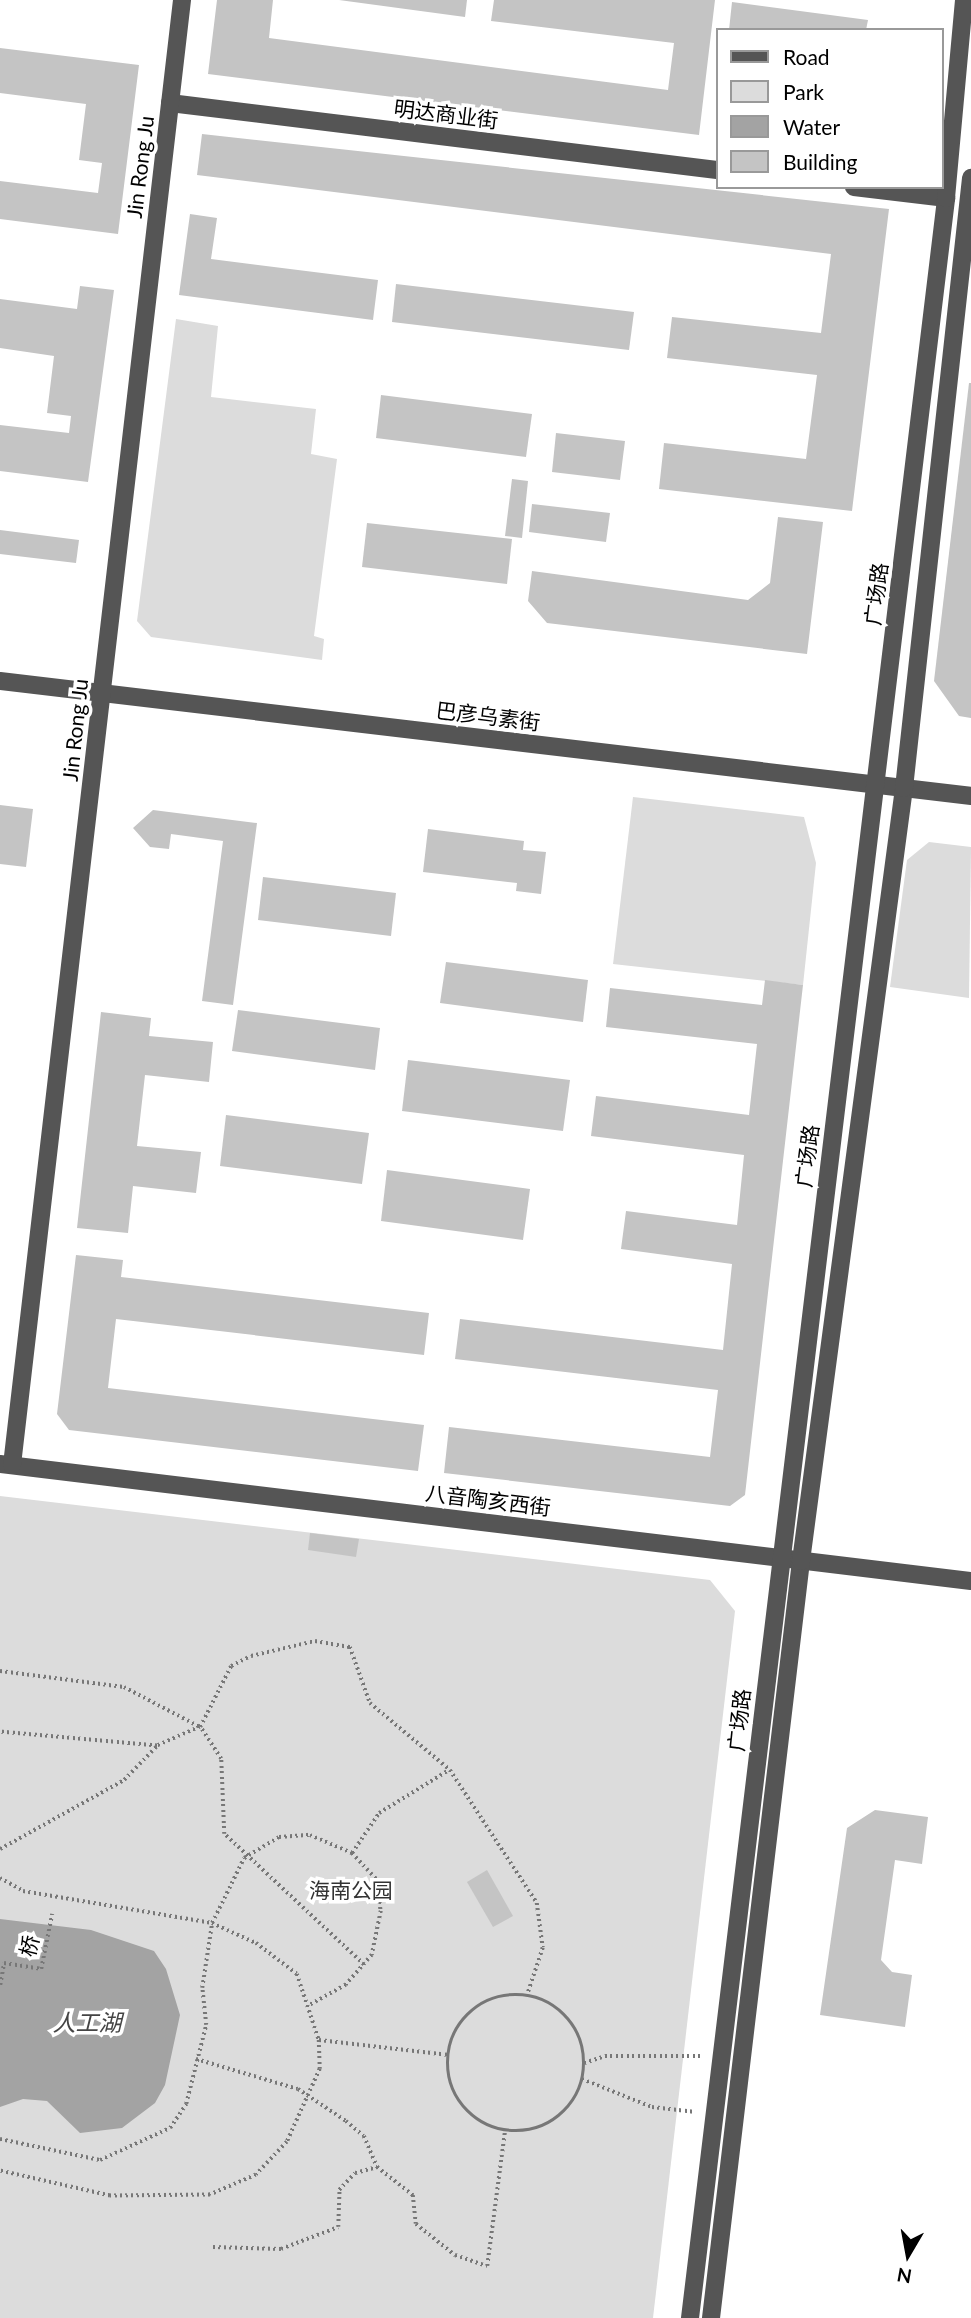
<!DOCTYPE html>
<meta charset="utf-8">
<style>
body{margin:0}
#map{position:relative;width:971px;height:2318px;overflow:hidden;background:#fff;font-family:Lato,"Noto Sans SC",sans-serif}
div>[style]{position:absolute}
.green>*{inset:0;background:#dcdcdc}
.water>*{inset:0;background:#a3a3a3}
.building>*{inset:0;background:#c4c4c4}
.path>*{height:3.5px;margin-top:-1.75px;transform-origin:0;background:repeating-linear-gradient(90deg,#777 0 2px,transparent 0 5.5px)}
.path>.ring{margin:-1.75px;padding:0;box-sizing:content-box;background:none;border:3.5px solid #777;border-radius:50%}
.minor>*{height:18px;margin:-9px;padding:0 9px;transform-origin:9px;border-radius:9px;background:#555}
span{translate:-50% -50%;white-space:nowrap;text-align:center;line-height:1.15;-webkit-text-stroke:7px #fff;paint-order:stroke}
.street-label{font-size:21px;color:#000}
.park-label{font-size:21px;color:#333}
.water-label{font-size:23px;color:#444;font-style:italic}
.legend{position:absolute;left:716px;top:28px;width:228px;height:161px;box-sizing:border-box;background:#fff;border:2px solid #999;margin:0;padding:9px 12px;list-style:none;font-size:21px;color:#000}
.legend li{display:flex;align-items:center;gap:14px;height:35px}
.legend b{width:35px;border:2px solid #999}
.north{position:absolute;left:873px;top:2220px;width:70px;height:70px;-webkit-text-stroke:5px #fff;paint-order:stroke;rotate:190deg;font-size:19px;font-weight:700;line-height:28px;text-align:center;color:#000}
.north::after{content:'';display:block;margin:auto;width:24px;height:32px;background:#000;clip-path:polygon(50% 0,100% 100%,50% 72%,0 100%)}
</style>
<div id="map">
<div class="green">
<div style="clip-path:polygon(176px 319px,218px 326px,211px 397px,316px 409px,311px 454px,337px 459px,314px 636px,324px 639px,322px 660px,151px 637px,137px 621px)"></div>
<div style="clip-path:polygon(633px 797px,804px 817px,816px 863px,803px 985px,613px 964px)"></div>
<div style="clip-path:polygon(929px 842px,971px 847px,969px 998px,890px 987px,907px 860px)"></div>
<div style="clip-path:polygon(0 1496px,710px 1580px,735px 1611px,653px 2318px,0 2318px)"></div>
</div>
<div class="water">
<div style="clip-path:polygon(0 1919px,91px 1930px,154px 1951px,166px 1969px,180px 2015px,165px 2085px,155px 2103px,122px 2128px,80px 2133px,47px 2101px,23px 2099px,0 2107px)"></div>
</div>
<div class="building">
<div style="clip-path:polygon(217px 0,273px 0,269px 38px,668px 90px,674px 43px,491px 21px,494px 0,715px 0,699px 135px,208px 74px)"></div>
<div style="clip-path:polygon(339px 0,467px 0,465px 17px)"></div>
<div style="clip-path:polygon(732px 2px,868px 20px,866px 30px,729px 30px)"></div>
<div style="clip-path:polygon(0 48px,139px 65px,118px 234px,0 219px,0 181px,98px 193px,102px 163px,79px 160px,86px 104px,0 93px)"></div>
<div style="clip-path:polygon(202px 134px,889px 209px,852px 511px,659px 489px,664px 443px,806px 459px,817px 375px,667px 358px,672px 317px,821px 333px,831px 254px,197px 175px)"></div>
<div style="clip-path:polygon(190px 214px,217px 218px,211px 259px,378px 280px,373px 320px,179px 295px)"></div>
<div style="clip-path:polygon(396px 284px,634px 312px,629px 350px,392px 322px)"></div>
<div style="clip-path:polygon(80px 286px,114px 290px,88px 482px,0 471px,0 425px,69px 433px,71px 416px,47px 413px,54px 356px,0 348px,0 299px,77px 309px)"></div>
<div style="clip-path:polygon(969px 383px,971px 383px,971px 718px,959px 716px,934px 681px)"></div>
<div style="clip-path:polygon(381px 395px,532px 414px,526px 457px,376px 438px)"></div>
<div style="clip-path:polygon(556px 433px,625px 441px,620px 480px,552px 472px)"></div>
<div style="clip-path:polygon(512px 479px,528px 481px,522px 538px,505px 536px)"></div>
<div style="clip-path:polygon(532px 504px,610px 513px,606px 542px,529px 532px)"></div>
<div style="clip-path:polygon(778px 517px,823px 522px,807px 654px,547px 623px,528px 601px,532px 571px,748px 600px,770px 583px)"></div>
<div style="clip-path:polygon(367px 523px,512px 539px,507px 584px,362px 567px)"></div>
<div style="clip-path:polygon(0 530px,79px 540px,76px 563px,0 554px)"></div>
<div style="clip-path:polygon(0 805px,33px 809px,26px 867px,0 864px)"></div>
<div style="clip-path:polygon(153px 810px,257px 823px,233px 1005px,202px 1001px,223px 841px,171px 834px,169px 849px,150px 847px,133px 828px)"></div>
<div style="clip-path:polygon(428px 829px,524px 841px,523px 850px,546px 852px,541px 894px,516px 891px,517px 883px,423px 872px)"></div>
<div style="clip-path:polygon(263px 877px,396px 893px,391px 936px,258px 920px)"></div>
<div style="clip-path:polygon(446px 962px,588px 980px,583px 1022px,440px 1003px)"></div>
<div style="clip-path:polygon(765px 980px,803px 985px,745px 1495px,730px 1506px,444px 1473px,449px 1427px,710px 1457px,718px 1390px,455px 1359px,460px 1319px,723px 1350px,732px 1264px,621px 1249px,626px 1211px,737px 1225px,744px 1155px,591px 1136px,596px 1096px,749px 1115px,757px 1044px,606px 1027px,610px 988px,762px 1005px)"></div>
<div style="clip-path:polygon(238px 1010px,380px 1028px,375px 1070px,232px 1051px)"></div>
<div style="clip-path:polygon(101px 1012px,151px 1018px,149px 1036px,213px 1042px,209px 1082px,145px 1075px,137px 1146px,201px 1152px,196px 1193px,133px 1186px,128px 1233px,77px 1228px)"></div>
<div style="clip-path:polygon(408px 1060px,570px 1080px,563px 1131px,402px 1111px)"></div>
<div style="clip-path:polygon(226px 1115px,369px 1133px,362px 1184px,220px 1166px)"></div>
<div style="clip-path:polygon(387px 1170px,530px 1189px,523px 1240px,381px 1221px)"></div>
<div style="clip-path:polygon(76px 1255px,123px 1260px,121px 1277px,429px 1313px,424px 1355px,116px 1319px,108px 1388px,424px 1425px,418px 1471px,69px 1430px,57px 1414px)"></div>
<div style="clip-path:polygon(310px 1533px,359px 1539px,356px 1557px,308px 1550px)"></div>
<div style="clip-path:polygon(875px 1810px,928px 1817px,922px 1864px,895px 1860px,881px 1960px,892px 1972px,912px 1975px,905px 2027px,820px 2015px,847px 1828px)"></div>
<div style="clip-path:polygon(487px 1870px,513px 1916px,493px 1927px,467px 1882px)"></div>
</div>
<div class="path">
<div style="left:0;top:1671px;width:125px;rotate:7.4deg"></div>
<div style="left:124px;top:1687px;width:86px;rotate:27.8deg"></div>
<div style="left:200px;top:1727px;width:47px;rotate:156.2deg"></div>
<div style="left:157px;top:1746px;width:158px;rotate:-174.9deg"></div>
<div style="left:0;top:1849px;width:142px;rotate:-29.1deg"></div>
<div style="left:124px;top:1780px;width:47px;rotate:-45.9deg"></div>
<div style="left:352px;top:1853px;width:48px;rotate:-56deg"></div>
<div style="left:379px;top:1813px;width:82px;rotate:-31.6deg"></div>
<div style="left:0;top:1878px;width:26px;rotate:29deg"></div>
<div style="left:23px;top:1891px;width:192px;rotate:9.6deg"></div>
<div style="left:212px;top:1923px;width:48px;rotate:24.4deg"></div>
<div style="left:256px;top:1943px;width:51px;rotate:37.1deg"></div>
<div style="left:297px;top:1974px;width:70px;rotate:71.6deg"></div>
<div style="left:319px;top:2040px;width:29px;rotate:88deg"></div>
<div style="left:320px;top:2069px;width:80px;rotate:114.3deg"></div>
<div style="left:287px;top:2142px;width:45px;rotate:133.2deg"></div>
<div style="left:256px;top:2175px;width:50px;rotate:156.5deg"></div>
<div style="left:210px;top:2195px;width:100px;rotate:179.4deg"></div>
<div style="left:110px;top:2196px;width:113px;rotate:-167.2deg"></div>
<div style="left:364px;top:1965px;width:192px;rotate:-136.9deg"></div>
<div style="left:224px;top:1834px;width:75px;rotate:-92.3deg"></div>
<div style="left:221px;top:1759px;width:38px;rotate:-123deg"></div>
<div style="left:200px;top:1727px;width:68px;rotate:-63.1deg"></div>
<div style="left:231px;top:1666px;width:22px;rotate:-27deg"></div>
<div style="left:251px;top:1656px;width:66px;rotate:-13.2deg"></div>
<div style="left:315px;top:1641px;width:36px;rotate:10deg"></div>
<div style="left:350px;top:1647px;width:59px;rotate:70.3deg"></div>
<div style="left:370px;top:1703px;width:104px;rotate:39.9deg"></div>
<div style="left:450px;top:1770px;width:159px;rotate:56.8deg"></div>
<div style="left:537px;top:1903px;width:45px;rotate:82.4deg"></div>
<div style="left:543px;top:1948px;width:51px;rotate:108.4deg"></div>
<div style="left:0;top:1985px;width:22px;rotate:-80deg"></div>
<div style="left:4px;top:1963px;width:37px;rotate:9deg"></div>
<div style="left:41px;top:1969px;width:56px;rotate:-78.7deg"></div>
<div class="ring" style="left:448px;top:1995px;width:132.5px;height:132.5px"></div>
<div style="left:319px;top:2040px;width:131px;rotate:6.6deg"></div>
<div style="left:196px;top:2059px;width:106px;rotate:16.4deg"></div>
<div style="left:298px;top:2089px;width:58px;rotate:33.7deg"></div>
<div style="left:346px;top:2121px;width:23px;rotate:40deg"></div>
<div style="left:364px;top:2136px;width:34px;rotate:67deg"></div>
<div style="left:377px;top:2167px;width:46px;rotate:37.9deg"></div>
<div style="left:413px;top:2195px;width:29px;rotate:84deg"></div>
<div style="left:416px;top:2224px;width:50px;rotate:38.5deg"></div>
<div style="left:455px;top:2255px;width:34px;rotate:19deg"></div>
<div style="left:487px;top:2266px;width:137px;rotate:-82.5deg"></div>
<div style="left:584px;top:2063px;width:22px;rotate:-18deg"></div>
<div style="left:605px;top:2056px;width:98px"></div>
<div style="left:582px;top:2079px;width:75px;rotate:21.8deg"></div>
<div style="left:652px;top:2107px;width:44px;rotate:6.5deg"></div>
<div style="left:0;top:2139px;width:102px;rotate:11.9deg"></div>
<div style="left:100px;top:2160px;width:77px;rotate:-24.6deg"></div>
<div style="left:170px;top:2128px;width:29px;rotate:-56deg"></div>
<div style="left:186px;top:2104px;width:81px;rotate:-75.8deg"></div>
<div style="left:206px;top:2025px;width:37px;rotate:-96deg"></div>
<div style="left:202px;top:1988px;width:66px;rotate:-81.3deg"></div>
<div style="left:212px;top:1923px;width:72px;rotate:-63.8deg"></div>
<div style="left:244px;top:1858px;width:41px;rotate:-31deg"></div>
<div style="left:279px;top:1837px;width:31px;rotate:-4deg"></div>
<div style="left:310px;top:1835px;width:46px;rotate:23.2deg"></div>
<div style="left:352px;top:1853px;width:37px;rotate:47deg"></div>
<div style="left:377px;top:1880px;width:31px;rotate:83deg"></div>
<div style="left:381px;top:1911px;width:45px;rotate:101.6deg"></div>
<div style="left:372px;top:1955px;width:40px;rotate:131deg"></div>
<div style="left:346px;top:1985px;width:41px;rotate:150.9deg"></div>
<div style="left:213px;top:2247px;width:68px;rotate:1.7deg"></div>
<div style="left:281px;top:2249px;width:61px;rotate:-21.1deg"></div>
<div style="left:338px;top:2227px;width:37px;rotate:-88deg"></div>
<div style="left:339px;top:2190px;width:23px;rotate:-47deg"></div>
<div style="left:355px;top:2173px;width:23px;rotate:-15deg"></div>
</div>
<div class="minor">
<div style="left:170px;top:103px;width:551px;rotate:6.98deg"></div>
<div style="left:854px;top:187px;width:93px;rotate:6.8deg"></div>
<div style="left:0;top:681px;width:978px;rotate:6.75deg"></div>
<div style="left:0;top:1464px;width:978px;rotate:6.87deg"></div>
<div style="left:12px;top:1465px;width:1475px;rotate:-83.38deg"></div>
<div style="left:690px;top:2318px;width:2135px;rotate:-83.11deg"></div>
<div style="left:946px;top:198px;width:199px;rotate:-84.8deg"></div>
<div style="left:711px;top:2318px;width:762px;rotate:-83.22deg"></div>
<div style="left:801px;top:1561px;width:780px;rotate:-82.41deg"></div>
<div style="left:904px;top:788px;width:614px;rotate:-83.73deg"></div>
</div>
<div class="street-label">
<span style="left:446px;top:114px;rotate:7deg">明达商业街</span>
<span style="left:140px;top:167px;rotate:-83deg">Jin Rong Ju</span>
<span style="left:876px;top:594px;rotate:-83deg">广场路</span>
<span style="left:488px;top:716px;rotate:7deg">巴彦乌素街</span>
<span style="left:75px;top:730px;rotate:-84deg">Jin Rong Ju</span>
<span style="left:807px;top:1156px;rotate:-83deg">广场路</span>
<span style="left:488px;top:1500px;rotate:7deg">八音陶亥西街</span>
<span style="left:739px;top:1720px;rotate:-84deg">广场路</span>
<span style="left:29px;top:1946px;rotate:-76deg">桥</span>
</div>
<div class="park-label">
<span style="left:351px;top:1890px">海南公园</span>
</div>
<div class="water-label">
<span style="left:87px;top:2022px">人工湖</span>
</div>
<ul class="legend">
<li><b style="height:9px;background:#555"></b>Road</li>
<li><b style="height:19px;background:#dcdcdc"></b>Park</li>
<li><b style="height:19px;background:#a3a3a3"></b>Water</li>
<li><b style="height:19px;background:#c4c4c4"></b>Building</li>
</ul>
<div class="north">N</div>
</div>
